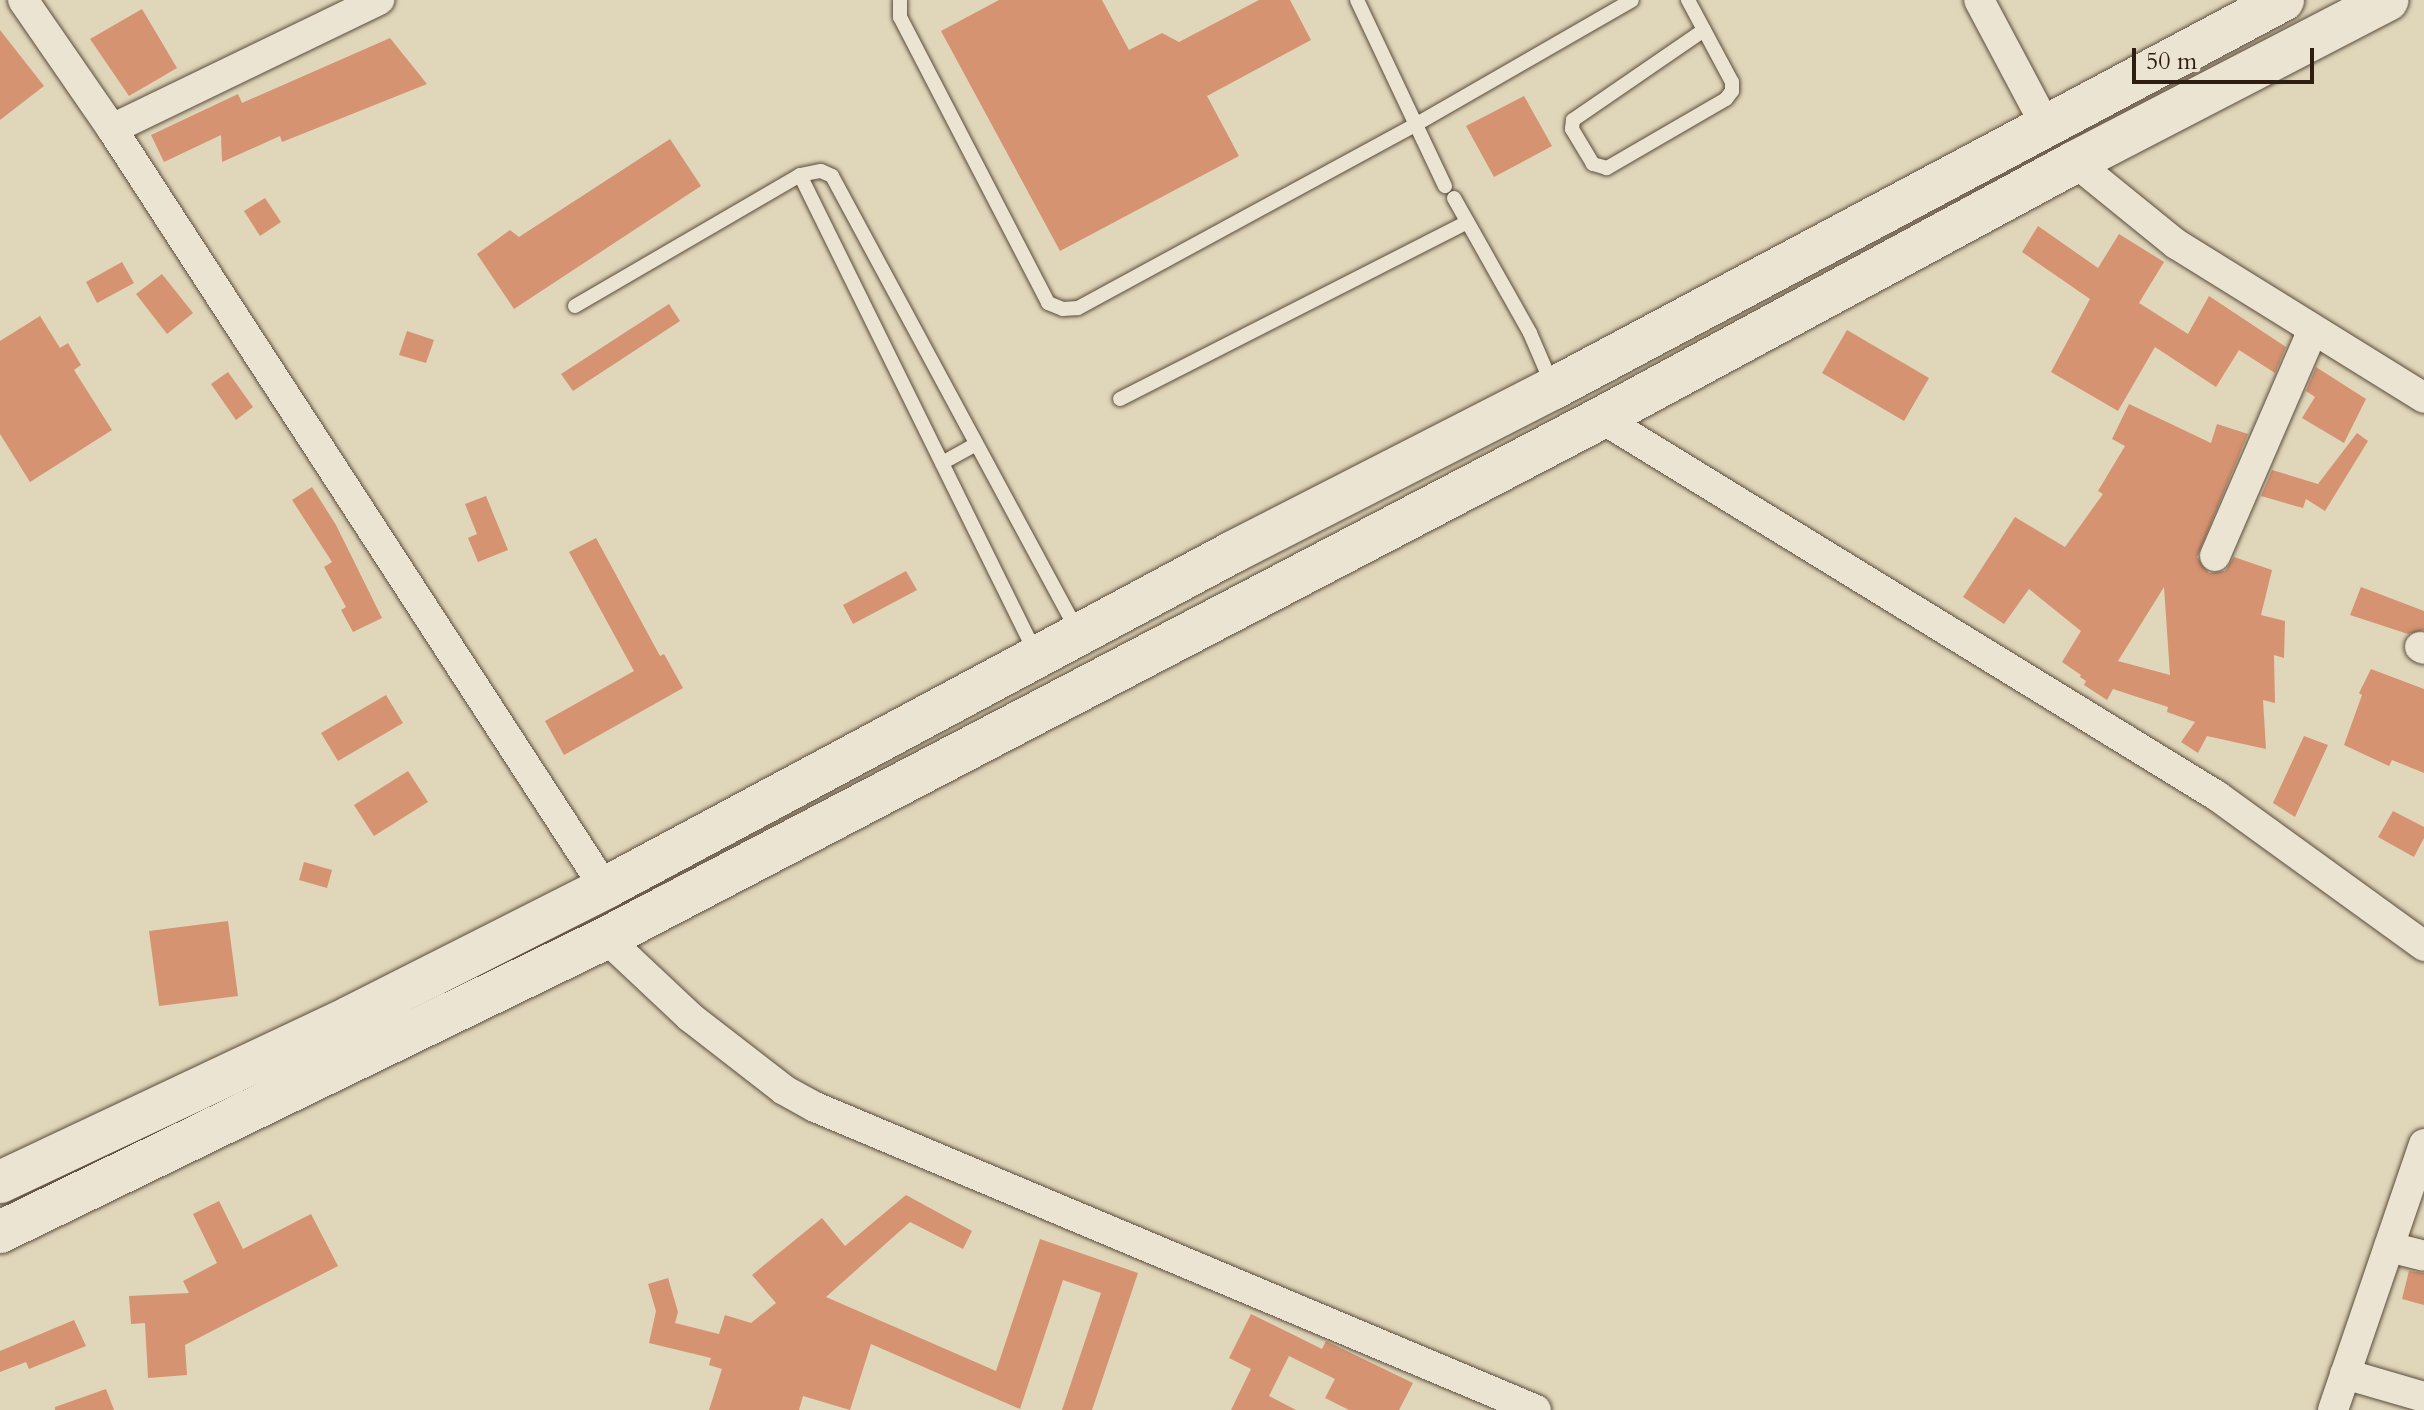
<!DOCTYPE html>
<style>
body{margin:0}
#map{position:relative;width:2424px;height:1410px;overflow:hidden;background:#e0d6ba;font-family:Cardo,serif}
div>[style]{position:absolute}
.building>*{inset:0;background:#d59372}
.roads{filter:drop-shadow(0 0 2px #5a4c3c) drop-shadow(0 0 2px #5a4c3c)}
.lane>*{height:14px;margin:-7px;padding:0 7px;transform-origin:7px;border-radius:7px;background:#ebe4d2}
.street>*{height:30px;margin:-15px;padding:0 15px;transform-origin:15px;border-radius:15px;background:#ebe4d2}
.secondary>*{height:42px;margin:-21px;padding:0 21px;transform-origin:21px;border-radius:21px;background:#ebe4d2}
span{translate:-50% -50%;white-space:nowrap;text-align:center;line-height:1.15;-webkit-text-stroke:8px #ebe4d2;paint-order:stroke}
.scale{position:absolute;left:2132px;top:48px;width:182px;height:36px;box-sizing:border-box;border:4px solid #2e1e12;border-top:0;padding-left:10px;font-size:24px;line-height:28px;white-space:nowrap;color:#2e1e12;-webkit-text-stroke:6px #ebe4d2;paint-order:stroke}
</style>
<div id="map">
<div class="building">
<div style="clip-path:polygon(999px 0,1102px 0,1129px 50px,1162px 33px,1179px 42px,1259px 0,1290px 0,1311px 40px,1207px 96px,1239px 156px,1060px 251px,941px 31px)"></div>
<div style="clip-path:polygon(142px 9px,177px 68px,129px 96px,90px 39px)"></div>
<div style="clip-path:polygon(0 30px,44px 86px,0 120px)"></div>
<div style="clip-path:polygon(390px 38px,427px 84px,282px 142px,280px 136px,222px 162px,221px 135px,164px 162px,151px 135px,238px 94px,242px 103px)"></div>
<div style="clip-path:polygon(1524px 96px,1552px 146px,1494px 177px,1466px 126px)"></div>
<div style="clip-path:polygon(670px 139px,701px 186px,514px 309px,477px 254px,510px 230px,519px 237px)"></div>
<div style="clip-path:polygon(265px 198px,281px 222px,260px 236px,244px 211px)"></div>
<div style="clip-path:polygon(2038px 226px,2098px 268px,2119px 234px,2164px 262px,2139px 303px,2188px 334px,2209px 296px,2286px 347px,2275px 373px,2239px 350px,2216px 387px,2155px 347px,2118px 411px,2051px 372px,2090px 299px,2022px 252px)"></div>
<div style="clip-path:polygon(122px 262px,134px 283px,97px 303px,86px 282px)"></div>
<div style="clip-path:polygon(162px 274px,193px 313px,167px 334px,136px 294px)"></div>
<div style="clip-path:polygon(669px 304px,680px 321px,573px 391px,561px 374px)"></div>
<div style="clip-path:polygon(40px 316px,60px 348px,68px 343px,81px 365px,74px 370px,112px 430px,30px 482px,0 434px,0 341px)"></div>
<div style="clip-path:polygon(1847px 330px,1929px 378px,1904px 421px,1822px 373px)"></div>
<div style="clip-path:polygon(407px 331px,434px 340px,426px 363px,399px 355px)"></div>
<div style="clip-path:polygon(2316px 367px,2366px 399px,2344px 443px,2302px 418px,2315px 397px,2306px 391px)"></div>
<div style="clip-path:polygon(228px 372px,253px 407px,236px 420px,211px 384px)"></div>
<div style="clip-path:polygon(evenodd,2129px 404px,2211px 443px,2217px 424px,2248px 434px,2197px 557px,2209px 573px,2225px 571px,2234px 557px,2272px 570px,2261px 615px,2285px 621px,2284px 658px,2274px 655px,2275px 703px,2263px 700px,2266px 749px,2207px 736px,2198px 753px,2181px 742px,2195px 722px,2167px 712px,2168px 707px,2113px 689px,2107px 700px,2084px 685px,2086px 681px,2080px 677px,2081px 675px,2062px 662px,2081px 631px,2029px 589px,2004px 624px,1963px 597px,2015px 517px,2065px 547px,2103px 494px,2098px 491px,2125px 446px,2112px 439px,2129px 404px,2164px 587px,2170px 675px,2118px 661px,2164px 587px)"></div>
<div style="clip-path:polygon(2357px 433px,2368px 441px,2325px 511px,2306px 499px,2303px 508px,2261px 496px,2272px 470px,2318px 484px)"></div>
<div style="clip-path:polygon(312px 487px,336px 525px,382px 618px,353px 632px,341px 610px,346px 607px,324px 567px,332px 562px,292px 500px)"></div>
<div style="clip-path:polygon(486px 496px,508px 550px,478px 562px,468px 538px,477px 534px,465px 504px)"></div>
<div style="clip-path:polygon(596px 538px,660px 656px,664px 654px,683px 688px,564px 755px,545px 721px,634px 671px,569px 552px)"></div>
<div style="clip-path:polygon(906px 571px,917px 590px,853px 624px,843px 605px)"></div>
<div style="clip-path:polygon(2361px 587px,2424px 611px,2424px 630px,2408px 634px,2350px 615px)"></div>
<div style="clip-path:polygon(2371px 669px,2424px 689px,2424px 773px,2392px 760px,2389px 766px,2344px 745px,2362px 695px,2359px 693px)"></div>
<div style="clip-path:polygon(386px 695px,403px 723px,338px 761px,321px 733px)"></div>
<div style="clip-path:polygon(2304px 736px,2328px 745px,2295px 817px,2273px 803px)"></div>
<div style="clip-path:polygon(408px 771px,428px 802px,374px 836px,354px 805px)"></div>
<div style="clip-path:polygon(2393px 811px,2424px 827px,2424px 838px,2414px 857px,2378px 837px)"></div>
<div style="clip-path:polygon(304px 862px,332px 870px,327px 888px,299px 880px)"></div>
<div style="clip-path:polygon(228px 921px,238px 996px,159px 1006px,149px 931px)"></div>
<div style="clip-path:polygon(906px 1195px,972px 1231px,963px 1249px,910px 1222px,826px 1297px,996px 1371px,1040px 1239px,1138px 1273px,1092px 1410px,1062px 1410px,1101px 1293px,1063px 1280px,1020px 1409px,871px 1344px,850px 1410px,803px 1396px,799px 1410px,709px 1410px,722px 1369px,709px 1365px,711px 1358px,649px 1343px,656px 1311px,648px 1284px,668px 1278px,678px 1312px,675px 1323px,719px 1334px,725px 1315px,751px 1323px,776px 1303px,752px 1275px,822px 1218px,845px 1246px)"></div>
<div style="clip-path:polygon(219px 1201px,243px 1249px,311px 1214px,338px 1266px,185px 1345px,187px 1375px,148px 1378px,145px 1323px,131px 1324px,129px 1296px,189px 1293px,183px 1281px,217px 1263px,193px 1214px)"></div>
<div style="clip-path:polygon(2409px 1271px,2424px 1273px,2424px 1305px,2402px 1299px)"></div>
<div style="clip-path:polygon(1251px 1314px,1322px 1349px,1326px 1341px,1413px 1383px,1399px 1410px,1349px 1410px,1325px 1398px,1335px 1379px,1289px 1356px,1269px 1396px,1296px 1410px,1231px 1410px,1251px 1369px,1229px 1358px)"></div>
<div style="clip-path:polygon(74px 1320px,86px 1346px,29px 1369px,26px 1362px,0 1372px,0 1351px)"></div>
<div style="clip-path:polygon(106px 1389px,114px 1410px,55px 1410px,55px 1407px)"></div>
</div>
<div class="roads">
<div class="lane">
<div style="left:900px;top:0;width:17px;rotate:90deg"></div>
<div style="left:900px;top:17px;width:322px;rotate:62.6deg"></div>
<div style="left:1048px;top:303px;width:16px;rotate:22deg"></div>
<div style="left:1063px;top:309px;width:15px;rotate:-4deg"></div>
<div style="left:1078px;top:308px;width:383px;rotate:-28.5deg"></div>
<div style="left:1415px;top:125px;width:250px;rotate:-29.9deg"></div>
<div style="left:1357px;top:0;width:206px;rotate:64.7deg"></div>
<div style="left:1688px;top:0;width:93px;rotate:61.8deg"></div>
<div style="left:1732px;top:82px;width:9px;rotate:90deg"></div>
<div style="left:1732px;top:91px;width:10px;rotate:127deg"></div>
<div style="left:1726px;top:99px;width:138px;rotate:149.9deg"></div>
<div style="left:1607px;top:168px;width:15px;rotate:-164deg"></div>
<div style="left:1593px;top:164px;width:41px;rotate:-121deg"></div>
<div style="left:1572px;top:129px;width:9px;rotate:-84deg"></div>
<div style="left:1573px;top:120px;width:159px;rotate:-34.5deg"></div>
<div style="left:800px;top:175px;width:532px;rotate:63.77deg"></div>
<div style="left:1454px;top:198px;width:155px;rotate:60.6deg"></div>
<div style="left:1530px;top:333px;width:56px;rotate:66.7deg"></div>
<div style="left:575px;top:306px;width:260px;rotate:-30.2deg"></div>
<div style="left:800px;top:175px;width:21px;rotate:-11deg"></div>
<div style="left:821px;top:171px;width:12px;rotate:24deg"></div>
<div style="left:832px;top:176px;width:516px;rotate:61.65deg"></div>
<div style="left:1120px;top:399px;width:390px;rotate:-27deg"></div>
<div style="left:942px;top:463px;width:39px;rotate:-29deg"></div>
</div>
<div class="street">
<div style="left:23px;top:0;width:157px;rotate:55.4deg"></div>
<div style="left:112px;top:129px;width:905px;rotate:56.99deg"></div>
<div style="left:1979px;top:0;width:145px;rotate:62deg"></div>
<div style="left:112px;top:129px;width:297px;rotate:-25.8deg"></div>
<div style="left:2075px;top:162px;width:130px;rotate:39.1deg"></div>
<div style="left:2176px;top:244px;width:292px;rotate:31.8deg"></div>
<div style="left:1601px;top:418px;width:723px;rotate:31.53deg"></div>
<div style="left:2217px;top:796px;width:256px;rotate:35.9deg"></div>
<div style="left:2215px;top:556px;width:246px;rotate:-66.6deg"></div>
<div style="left:2420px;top:647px;width:4px;rotate:27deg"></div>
<div style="left:606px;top:938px;width:115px;rotate:43.2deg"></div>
<div style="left:690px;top:1017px;width:119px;rotate:37.8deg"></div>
<div style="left:784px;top:1090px;width:35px;rotate:29deg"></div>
<div style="left:815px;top:1107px;width:782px;rotate:22.79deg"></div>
<div style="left:2389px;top:1247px;width:36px;rotate:14deg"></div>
<div style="left:2345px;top:1374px;width:82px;rotate:16.2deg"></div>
<div style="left:2333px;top:1410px;width:281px;rotate:-71.1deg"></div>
</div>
<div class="secondary">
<div style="left:0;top:1182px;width:387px;rotate:-25.2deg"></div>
<div style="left:350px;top:1017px;width:286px;rotate:-26.8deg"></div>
<div style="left:605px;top:888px;width:712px;rotate:-28.15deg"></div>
<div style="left:1233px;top:552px;width:360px;rotate:-27.1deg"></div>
<div style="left:1554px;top:388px;width:826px;rotate:-28.02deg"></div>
<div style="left:0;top:1232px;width:674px;rotate:-25.88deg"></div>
<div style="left:606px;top:938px;width:1123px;rotate:-27.59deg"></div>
<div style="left:1601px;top:418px;width:539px;rotate:-28.37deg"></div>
<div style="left:2075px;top:162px;width:352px;rotate:-27.4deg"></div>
</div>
</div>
<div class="scale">50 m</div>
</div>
